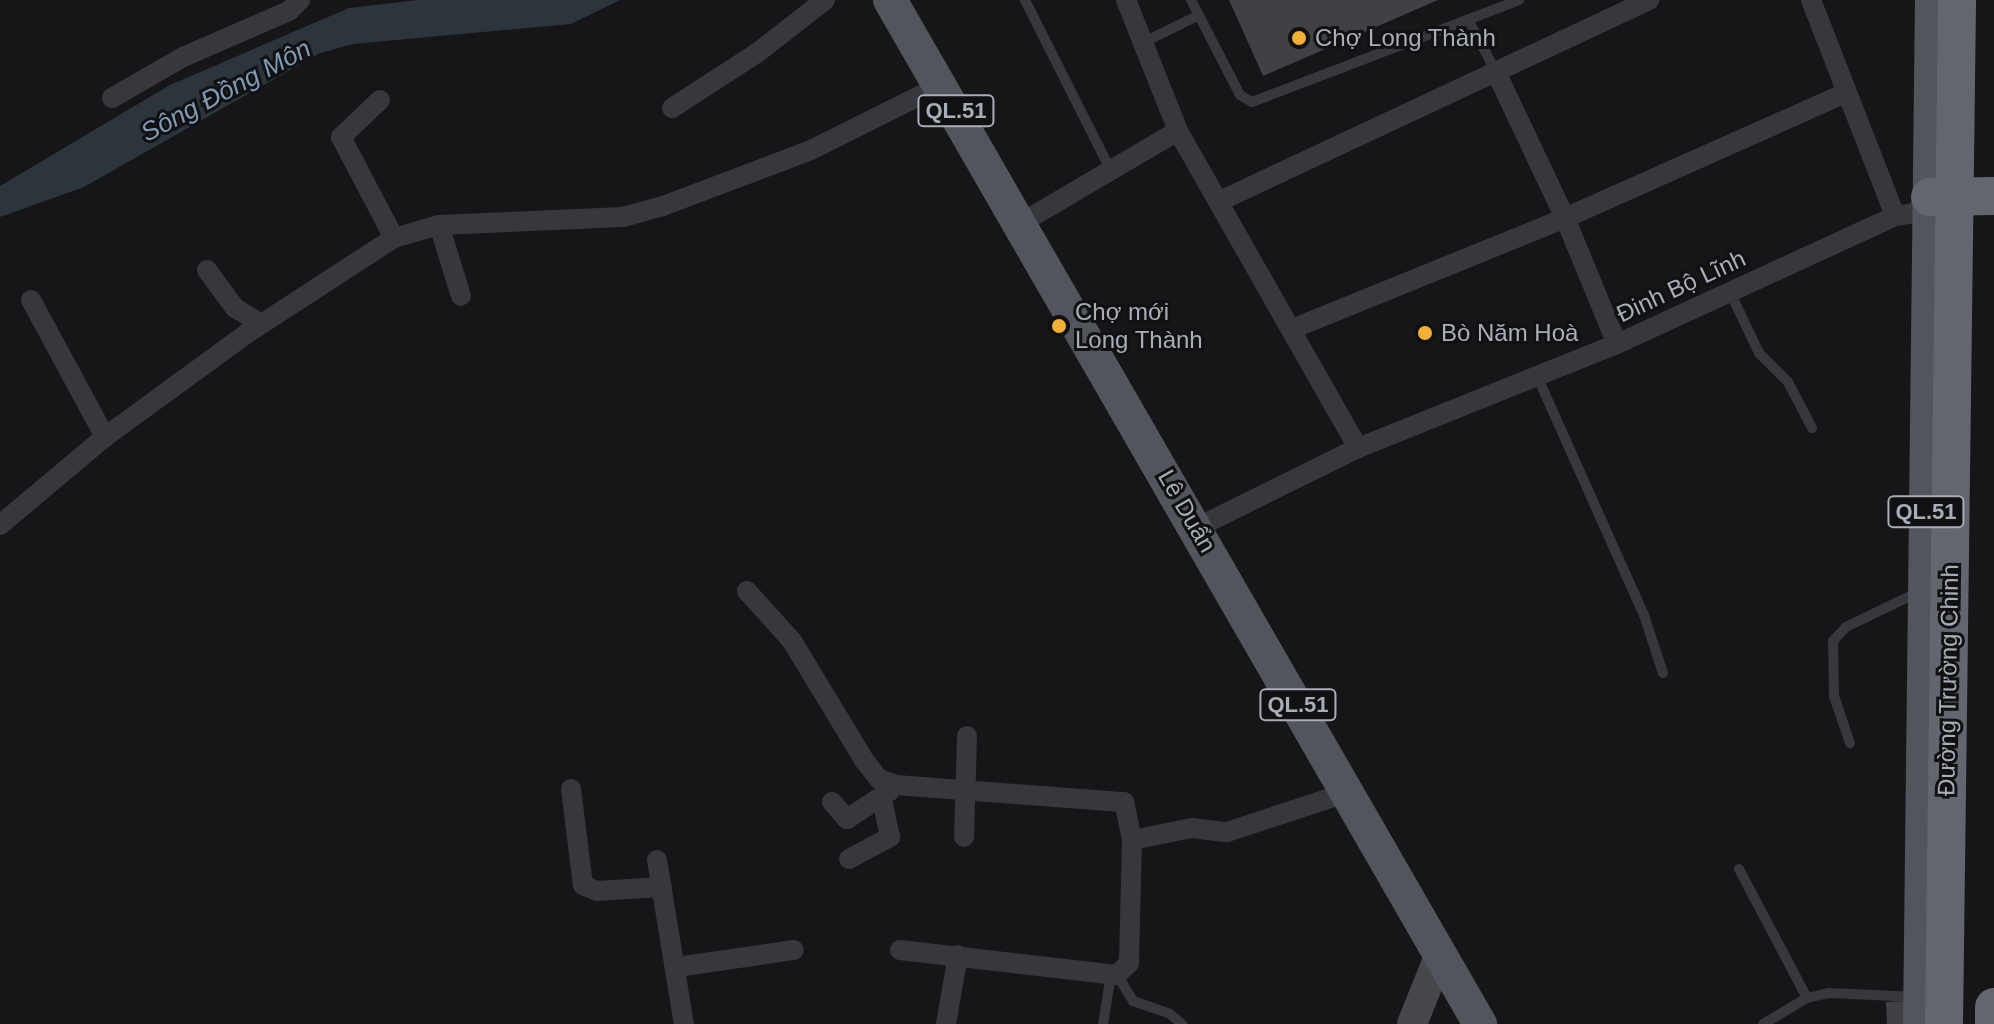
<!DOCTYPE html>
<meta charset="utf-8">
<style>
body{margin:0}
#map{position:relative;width:1994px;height:1024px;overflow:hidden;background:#161618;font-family:Arial,sans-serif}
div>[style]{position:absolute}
.water>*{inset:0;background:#2c353c}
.building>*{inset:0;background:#404145}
.lane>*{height:10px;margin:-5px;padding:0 5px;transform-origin:5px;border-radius:5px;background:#37383d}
.street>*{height:20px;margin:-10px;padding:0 10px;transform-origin:10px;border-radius:10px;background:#37383d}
.secondary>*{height:30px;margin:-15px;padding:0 15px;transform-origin:15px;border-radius:15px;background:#45474d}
.primary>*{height:34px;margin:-17px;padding:0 17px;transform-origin:17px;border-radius:17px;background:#53555c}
.highway>*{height:38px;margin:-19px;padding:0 19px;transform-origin:19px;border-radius:19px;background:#63666e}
.dots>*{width:22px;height:22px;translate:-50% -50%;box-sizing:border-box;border:4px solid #111113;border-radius:50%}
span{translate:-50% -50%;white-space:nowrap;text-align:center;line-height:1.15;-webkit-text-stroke:6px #111113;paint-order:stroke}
.shield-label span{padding:2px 6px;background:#111113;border:2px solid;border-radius:6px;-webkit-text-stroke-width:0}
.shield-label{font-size:22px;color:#a8adb8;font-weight:700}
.poi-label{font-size:24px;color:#a8adb8}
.left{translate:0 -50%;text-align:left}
.street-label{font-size:24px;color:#a8adb8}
.water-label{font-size:26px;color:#7f9bb3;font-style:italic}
</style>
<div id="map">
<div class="water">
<div style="clip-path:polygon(418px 0,620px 0,571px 24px,353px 44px,320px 53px,84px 187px,0 217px,0 186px,170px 85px,349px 8px)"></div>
</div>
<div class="building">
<div style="clip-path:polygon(1229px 0,1438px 0,1263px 76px)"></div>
<div style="clip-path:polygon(1910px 1001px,1911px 1024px,1887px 1024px,1886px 1002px)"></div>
</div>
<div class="lane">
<div style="left:1025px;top:0;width:189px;rotate:63.3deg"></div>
<div style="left:1191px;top:0;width:107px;rotate:62.7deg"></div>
<div style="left:1240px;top:95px;width:14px;rotate:30deg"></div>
<div style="left:1252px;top:102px;width:286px;rotate:-20.9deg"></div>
<div style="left:1470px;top:23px;width:55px;rotate:62deg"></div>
<div style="left:1142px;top:43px;width:61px;rotate:-26.1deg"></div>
<div style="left:1730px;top:292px;width:68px;rotate:64.6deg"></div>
<div style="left:1759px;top:353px;width:41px;rotate:45deg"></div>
<div style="left:1788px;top:382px;width:52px;rotate:62.4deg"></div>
<div style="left:1537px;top:376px;width:262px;rotate:65.9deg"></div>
<div style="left:1644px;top:615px;width:61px;rotate:71.9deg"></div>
<div style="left:1850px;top:743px;width:50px;rotate:-108.8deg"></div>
<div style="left:1834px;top:696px;width:55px;rotate:-91deg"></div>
<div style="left:1833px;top:641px;width:19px;rotate:-47deg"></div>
<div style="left:1846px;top:627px;width:82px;rotate:-25.9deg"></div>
<div style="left:1739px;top:869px;width:146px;rotate:62.2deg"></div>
<div style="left:1117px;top:975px;width:31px;rotate:58deg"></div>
<div style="left:1133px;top:1001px;width:39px;rotate:19deg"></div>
<div style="left:1170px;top:1014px;width:16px;rotate:40deg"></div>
<div style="left:1103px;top:1024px;width:50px;rotate:-80.7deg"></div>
<div style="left:1763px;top:1024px;width:51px;rotate:-30.6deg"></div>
<div style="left:1807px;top:998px;width:23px;rotate:-13deg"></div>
<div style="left:1829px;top:993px;width:88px;rotate:2.6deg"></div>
</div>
<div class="street">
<div style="left:1126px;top:0;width:141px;rotate:68.3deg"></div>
<div style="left:1178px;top:131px;width:365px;rotate:60.4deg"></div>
<div style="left:1811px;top:0;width:232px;rotate:68.7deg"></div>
<div style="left:1496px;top:72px;width:161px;rotate:64.7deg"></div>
<div style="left:1565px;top:218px;width:136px;rotate:67.6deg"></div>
<div style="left:112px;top:98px;width:82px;rotate:-30deg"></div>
<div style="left:183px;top:57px;width:116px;rotate:-23.5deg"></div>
<div style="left:289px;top:11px;width:16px;rotate:-45deg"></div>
<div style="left:380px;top:100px;width:54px;rotate:136.5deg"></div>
<div style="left:341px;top:137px;width:114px;rotate:62.3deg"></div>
<div style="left:672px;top:108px;width:101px;rotate:-32.9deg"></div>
<div style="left:757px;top:53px;width:86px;rotate:-37.9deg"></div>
<div style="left:1220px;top:201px;width:474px;rotate:-25.1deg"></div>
<div style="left:1021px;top:223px;width:182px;rotate:-30.4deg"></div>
<div style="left:439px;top:225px;width:74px;rotate:72.8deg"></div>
<div style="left:207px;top:270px;width:47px;rotate:53.6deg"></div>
<div style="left:235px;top:308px;width:31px;rotate:31deg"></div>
<div style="left:31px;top:300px;width:156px;rotate:61.6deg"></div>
<div style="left:1292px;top:329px;width:295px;rotate:-22.1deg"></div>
<div style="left:1565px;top:218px;width:308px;rotate:-24deg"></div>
<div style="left:0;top:525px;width:137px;rotate:-40deg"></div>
<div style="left:105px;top:437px;width:175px;rotate:-36.1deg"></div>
<div style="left:246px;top:334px;width:176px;rotate:-33deg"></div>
<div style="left:394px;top:238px;width:47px;rotate:-16.1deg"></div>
<div style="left:439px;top:225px;width:184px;rotate:-2.5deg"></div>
<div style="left:623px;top:217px;width:41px;rotate:-15.4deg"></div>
<div style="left:663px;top:206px;width:158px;rotate:-20.7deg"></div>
<div style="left:811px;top:150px;width:145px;rotate:-26.6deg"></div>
<div style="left:1196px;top:528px;width:181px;rotate:-26.3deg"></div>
<div style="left:1358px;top:448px;width:279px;rotate:-21.9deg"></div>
<div style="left:1617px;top:344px;width:306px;rotate:-24.7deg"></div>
<div style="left:1895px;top:216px;width:19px;rotate:-9deg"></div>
<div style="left:1914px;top:213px;width:23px;rotate:-45deg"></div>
<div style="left:747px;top:591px;width:67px;rotate:48deg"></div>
<div style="left:792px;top:641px;width:139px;rotate:58.8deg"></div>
<div style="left:864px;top:760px;width:24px;rotate:52deg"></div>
<div style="left:879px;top:779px;width:18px;rotate:19deg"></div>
<div style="left:896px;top:785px;width:229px;rotate:4.3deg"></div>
<div style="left:1124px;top:802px;width:39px;rotate:78deg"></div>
<div style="left:1132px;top:840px;width:61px;rotate:-11.3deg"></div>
<div style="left:1192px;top:828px;width:35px;rotate:7deg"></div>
<div style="left:1227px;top:832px;width:128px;rotate:-18.2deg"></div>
<div style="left:571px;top:789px;width:97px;rotate:82.9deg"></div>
<div style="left:583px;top:885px;width:15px;rotate:23deg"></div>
<div style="left:597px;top:891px;width:65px;rotate:-3.5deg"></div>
<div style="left:832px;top:802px;width:23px;rotate:49deg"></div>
<div style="left:847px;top:819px;width:51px;rotate:-33.1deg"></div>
<div style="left:964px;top:837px;width:101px;rotate:-88.3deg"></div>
<div style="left:849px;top:859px;width:47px;rotate:-28.2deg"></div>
<div style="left:890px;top:837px;width:40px;rotate:-102deg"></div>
<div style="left:657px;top:860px;width:166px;rotate:80.7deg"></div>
<div style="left:900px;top:950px;width:218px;rotate:6.6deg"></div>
<div style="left:1117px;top:975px;width:17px;rotate:-45deg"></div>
<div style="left:1129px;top:963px;width:123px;rotate:-88.6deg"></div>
<div style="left:677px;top:967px;width:118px;rotate:-8.3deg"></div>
<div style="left:946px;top:1024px;width:70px;rotate:-80.1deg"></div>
</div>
<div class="secondary">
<div style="left:1412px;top:1024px;width:72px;rotate:-68.1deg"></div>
</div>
<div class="primary">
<div style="left:890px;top:0;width:1182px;rotate:60.05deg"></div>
<div style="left:1920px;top:1024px;width:1024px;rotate:-89.33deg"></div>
</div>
<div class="highway">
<div style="left:1930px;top:197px;width:64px;rotate:-0.9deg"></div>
<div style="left:1944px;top:1024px;width:1024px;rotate:-89.27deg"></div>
<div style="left:1994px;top:1024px;width:17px;rotate:-90deg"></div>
</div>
<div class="dots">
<div style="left:1299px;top:38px;background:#f2b134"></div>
<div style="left:1059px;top:326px;background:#f2b134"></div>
<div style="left:1425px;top:333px;background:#f2b134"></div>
</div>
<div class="shield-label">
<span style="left:956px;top:111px">QL.51</span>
<span style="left:1926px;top:512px">QL.51</span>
<span style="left:1298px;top:705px">QL.51</span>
</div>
<div class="poi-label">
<span class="left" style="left:1315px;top:38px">Chợ Long Thành</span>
<span class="left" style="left:1075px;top:326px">Chợ mới<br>Long Thành</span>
<span class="left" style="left:1441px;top:333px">Bò Năm Hoà</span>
</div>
<div class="street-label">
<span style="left:1681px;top:286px;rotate:-25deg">Đinh Bộ Lĩnh</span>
<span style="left:1187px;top:511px;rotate:60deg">Lê Duẩn</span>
<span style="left:1948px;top:680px;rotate:-89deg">Đường Trường Chinh</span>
</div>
<div class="water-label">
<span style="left:226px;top:91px;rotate:-28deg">Sông Đồng Môn</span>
</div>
</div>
